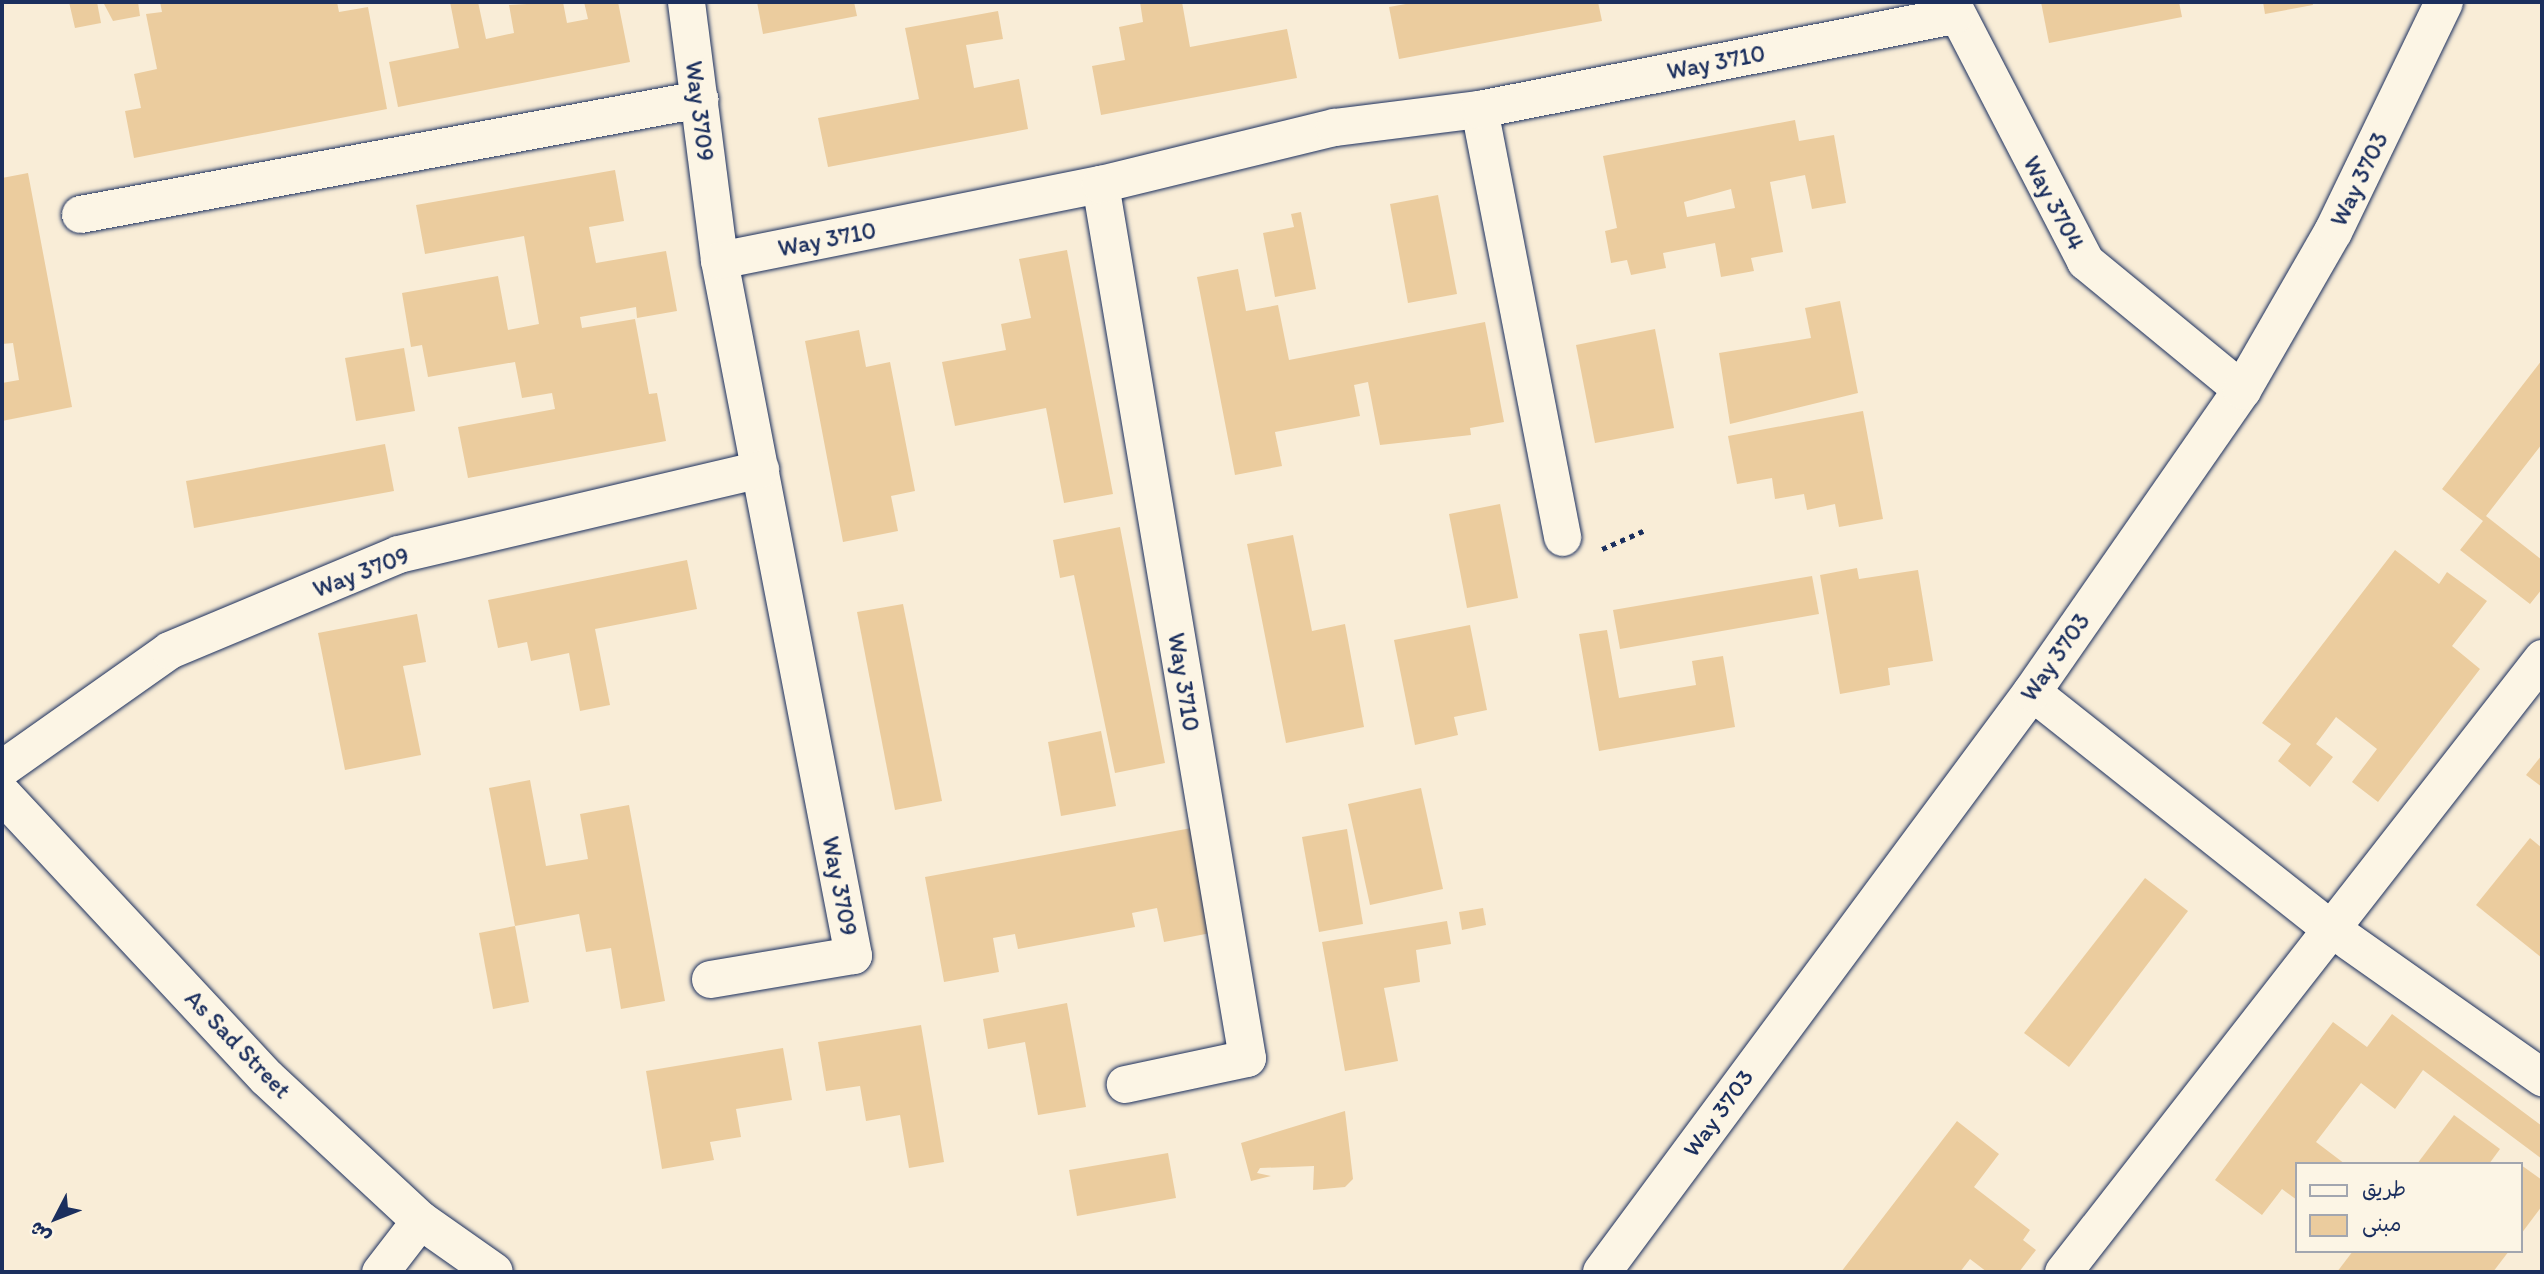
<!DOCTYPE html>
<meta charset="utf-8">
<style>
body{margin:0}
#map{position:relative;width:2544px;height:1274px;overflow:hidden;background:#f9edd7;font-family:Itim,"Playpen Sans Arabic",sans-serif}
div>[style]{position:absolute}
.building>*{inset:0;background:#ebcc9e}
.path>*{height:4.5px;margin-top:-2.25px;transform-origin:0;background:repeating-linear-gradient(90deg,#1b2f5e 0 5px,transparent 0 10px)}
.roads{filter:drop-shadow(0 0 2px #1b2f5e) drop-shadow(0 0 2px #1b2f5e)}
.street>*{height:37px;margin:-18.5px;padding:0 18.5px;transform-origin:18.5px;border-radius:18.5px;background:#fcf5e5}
.secondary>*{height:38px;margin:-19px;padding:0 19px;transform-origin:19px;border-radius:19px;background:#fcf5e5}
span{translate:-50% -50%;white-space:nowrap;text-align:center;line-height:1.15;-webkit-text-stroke:5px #fcf5e5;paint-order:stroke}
.street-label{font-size:24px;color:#1b2f5e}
.frame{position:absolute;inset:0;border:4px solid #1b2f5e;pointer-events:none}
.legend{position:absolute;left:2295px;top:1162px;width:228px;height:91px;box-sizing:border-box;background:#fcf5e5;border:2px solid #a2a6af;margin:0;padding:9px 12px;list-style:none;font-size:21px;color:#1b2f5e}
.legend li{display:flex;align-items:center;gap:14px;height:35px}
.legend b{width:35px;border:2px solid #a2a6af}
.north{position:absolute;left:21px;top:1183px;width:70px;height:70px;-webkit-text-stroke:5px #fcf5e5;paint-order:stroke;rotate:228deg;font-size:19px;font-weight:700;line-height:28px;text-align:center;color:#1b2f5e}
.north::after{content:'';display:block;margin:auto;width:24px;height:32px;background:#1b2f5e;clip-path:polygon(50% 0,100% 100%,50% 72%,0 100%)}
</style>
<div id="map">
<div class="building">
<div style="clip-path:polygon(69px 2px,97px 2px,101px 23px,75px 28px)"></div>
<div style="clip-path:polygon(103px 2px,138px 2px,140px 16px,113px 21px)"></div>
<div style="clip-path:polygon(160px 2px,337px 2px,339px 12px,368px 7px,387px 109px,134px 158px,125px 111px,141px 108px,134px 74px,157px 69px,146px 14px,162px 12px)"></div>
<div style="clip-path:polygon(450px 2px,478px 2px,486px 39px,514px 33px,509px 5px,563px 2px,567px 23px,588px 19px,584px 2px,618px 2px,630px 62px,398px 107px,389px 62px,459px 48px)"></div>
<div style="clip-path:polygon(757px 2px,854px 2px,857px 16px,763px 34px)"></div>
<div style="clip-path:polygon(1140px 2px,1182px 2px,1190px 47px,1287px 29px,1297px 78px,1101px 115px,1092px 66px,1125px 60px,1119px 27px,1143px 22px)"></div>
<div style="clip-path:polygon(1417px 2px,1598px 2px,1602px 21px,1399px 59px,1389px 7px)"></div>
<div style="clip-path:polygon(2041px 2px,2179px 2px,2182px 17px,2049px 43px)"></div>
<div style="clip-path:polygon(2263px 2px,2312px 2px,2313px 5px,2265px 14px)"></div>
<div style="clip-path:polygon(998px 11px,1003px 39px,966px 45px,974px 88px,1019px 79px,1028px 129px,828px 167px,818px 118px,919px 99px,905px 28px)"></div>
<div style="clip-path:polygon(evenodd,1795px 120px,1799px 141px,1834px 135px,1846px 203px,1812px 209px,1805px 175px,1770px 182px,1783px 252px,1751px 258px,1754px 271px,1721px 277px,1715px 243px,1663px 253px,1666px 268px,1631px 275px,1627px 260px,1611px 263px,1605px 231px,1617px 228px,1603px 156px,1795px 120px,1731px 189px,1735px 208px,1687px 217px,1684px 202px,1731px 189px)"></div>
<div style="clip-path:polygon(615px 170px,624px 221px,589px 227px,596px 263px,666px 251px,677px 311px,637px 318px,636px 307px,580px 317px,582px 328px,635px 319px,649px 394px,657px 393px,666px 441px,468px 478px,458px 427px,555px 409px,552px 393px,522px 398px,515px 362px,428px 377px,422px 345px,411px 347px,402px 293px,498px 276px,508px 330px,539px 324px,524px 236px,425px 254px,416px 205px)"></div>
<div style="clip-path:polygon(28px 173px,72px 407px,2px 421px,2px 383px,19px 380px,13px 343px,2px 344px,2px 178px)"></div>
<div style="clip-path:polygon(1438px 195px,1457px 294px,1408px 303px,1390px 204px)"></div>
<div style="clip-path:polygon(1301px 212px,1316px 289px,1275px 297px,1263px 233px,1294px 227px,1291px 214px)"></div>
<div style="clip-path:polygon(1067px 250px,1113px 494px,1064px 503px,1046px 408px,955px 426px,942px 362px,1006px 350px,1001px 324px,1031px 318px,1019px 259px)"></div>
<div style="clip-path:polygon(1238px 269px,1246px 311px,1278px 305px,1289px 360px,1485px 322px,1504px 422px,1470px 428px,1471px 435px,1380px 445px,1368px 382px,1354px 385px,1360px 416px,1275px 432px,1282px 466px,1235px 475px,1197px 277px)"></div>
<div style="clip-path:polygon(1840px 301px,1858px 393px,1730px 424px,1719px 353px,1811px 338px,1805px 308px)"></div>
<div style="clip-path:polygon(1655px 329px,1674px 428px,1595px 443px,1576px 345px)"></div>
<div style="clip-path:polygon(859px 330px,866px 367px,890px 362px,915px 491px,891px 496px,898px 531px,843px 542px,805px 341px)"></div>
<div style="clip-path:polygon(404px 348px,415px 411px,356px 421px,345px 358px)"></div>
<div style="clip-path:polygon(2542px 360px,2542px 444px,2486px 516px,2542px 560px,2542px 589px,2530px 604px,2460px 550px,2483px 521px,2442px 489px)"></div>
<div style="clip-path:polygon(1863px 411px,1883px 519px,1839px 527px,1835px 504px,1807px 510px,1804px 494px,1775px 499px,1772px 478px,1737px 484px,1728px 436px)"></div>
<div style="clip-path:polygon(385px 444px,394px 491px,194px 528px,186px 481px)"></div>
<div style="clip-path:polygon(1500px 504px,1518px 598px,1467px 608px,1449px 514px)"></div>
<div style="clip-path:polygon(1120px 527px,1165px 763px,1115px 773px,1074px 575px,1060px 578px,1053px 540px)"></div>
<div style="clip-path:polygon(1293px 535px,1312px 631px,1345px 624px,1364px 727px,1286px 743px,1247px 544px)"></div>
<div style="clip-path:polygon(2395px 550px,2439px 584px,2447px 572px,2487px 601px,2452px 646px,2480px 669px,2378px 802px,2352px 782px,2377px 749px,2336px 717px,2316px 744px,2333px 757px,2310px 787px,2278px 761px,2291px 744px,2262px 723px)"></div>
<div style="clip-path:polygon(687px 560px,697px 609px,595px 629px,610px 705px,580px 711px,569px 653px,531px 661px,527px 642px,498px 648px,488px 600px)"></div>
<div style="clip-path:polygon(1857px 568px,1859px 579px,1918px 570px,1933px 661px,1888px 668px,1890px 685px,1840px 694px,1820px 575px)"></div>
<div style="clip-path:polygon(1812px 576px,1819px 614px,1620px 649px,1613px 610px)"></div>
<div style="clip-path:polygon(903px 604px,942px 801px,895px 810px,857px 612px)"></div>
<div style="clip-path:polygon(417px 614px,426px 662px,403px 666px,421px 755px,345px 770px,318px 633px)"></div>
<div style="clip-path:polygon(1470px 625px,1487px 710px,1454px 717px,1458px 735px,1415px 745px,1394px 640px)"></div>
<div style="clip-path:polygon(1607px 630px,1619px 698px,1696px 685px,1692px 661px,1723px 656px,1735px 727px,1599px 751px,1579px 634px)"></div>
<div style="clip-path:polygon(1101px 731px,1116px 806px,1061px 816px,1048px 742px)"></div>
<div style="clip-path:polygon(2542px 755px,2542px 787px,2526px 775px)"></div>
<div style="clip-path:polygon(530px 780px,546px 866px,588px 859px,580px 814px,629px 805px,665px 1001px,621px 1009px,611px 948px,586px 952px,579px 914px,515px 926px,489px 788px)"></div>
<div style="clip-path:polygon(1421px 788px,1443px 889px,1370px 905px,1348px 804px)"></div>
<div style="clip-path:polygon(1197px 827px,1216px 932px,1164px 942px,1157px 908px,1132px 913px,1135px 927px,1018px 949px,1015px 934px,993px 938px,999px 972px,944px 982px,925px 877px)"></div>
<div style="clip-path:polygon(1347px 829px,1363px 924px,1319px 932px,1302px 837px)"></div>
<div style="clip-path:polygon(2530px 838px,2542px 848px,2542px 958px,2476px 905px)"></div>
<div style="clip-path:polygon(2145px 878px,2188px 911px,2069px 1067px,2024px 1033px)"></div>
<div style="clip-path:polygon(1483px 908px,1486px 925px,1462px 930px,1459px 912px)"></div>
<div style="clip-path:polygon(1447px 921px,1451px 944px,1416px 950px,1420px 982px,1384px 988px,1398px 1061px,1345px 1071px,1322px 942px)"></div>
<div style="clip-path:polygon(515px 926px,529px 1002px,493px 1009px,479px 933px)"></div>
<div style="clip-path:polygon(1067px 1003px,1086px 1107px,1038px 1115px,1025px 1042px,988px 1049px,983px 1019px)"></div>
<div style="clip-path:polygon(2392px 1014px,2542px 1126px,2542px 1159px,2423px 1070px,2395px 1109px,2361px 1083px,2316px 1142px,2345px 1164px,2297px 1164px,2297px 1200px,2282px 1189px,2262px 1215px,2215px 1180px,2333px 1022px,2367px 1047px)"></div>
<div style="clip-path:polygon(921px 1025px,944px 1162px,909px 1168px,900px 1115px,866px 1121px,860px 1086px,826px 1091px,818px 1042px)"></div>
<div style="clip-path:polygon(783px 1048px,792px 1100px,736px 1109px,741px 1137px,710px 1142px,714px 1160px,662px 1169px,646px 1071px)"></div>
<div style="clip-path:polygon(1345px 1111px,1353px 1179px,1345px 1187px,1313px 1190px,1314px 1166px,1260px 1168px,1257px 1173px,1271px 1176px,1251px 1181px,1241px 1143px)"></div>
<div style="clip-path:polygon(2454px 1115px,2500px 1149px,2489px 1164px,2417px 1164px)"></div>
<div style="clip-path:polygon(1957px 1121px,1999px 1154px,1974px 1187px,2030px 1230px,2023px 1240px,2036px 1250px,2019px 1272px,1987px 1272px,1970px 1259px,1960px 1272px,1841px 1272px)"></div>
<div style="clip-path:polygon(1168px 1153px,1176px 1198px,1077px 1216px,1069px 1170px)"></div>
<div style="clip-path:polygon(2521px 1165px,2542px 1180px,2542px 1206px,2521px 1234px)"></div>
<div style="clip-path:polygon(2353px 1251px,2509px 1251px,2493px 1272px,2337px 1272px)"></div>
</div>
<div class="path">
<div style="left:1602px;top:549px;width:45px;rotate:-23.7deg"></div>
</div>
<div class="roads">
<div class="street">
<div style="left:686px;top:2px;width:260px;rotate:82.7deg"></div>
<div style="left:719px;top:260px;width:708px;rotate:79.09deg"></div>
<div style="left:853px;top:955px;width:145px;rotate:170.5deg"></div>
<div style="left:1951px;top:2px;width:292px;rotate:62.6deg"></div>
<div style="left:2085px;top:261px;width:203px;rotate:39.4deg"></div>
<div style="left:1479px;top:109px;width:436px;rotate:79deg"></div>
<div style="left:1100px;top:184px;width:886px;rotate:80.45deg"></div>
<div style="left:1247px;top:1058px;width:125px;rotate:168deg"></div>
<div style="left:80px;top:214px;width:630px;rotate:-10.52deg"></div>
<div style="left:719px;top:260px;width:389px;rotate:-11.3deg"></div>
<div style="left:1100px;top:184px;width:241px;rotate:-13.7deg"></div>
<div style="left:1334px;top:127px;width:146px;rotate:-7.1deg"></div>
<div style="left:1479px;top:109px;width:484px;rotate:-11.2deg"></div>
<div style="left:2032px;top:692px;width:379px;rotate:38.4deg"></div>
<div style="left:2329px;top:927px;width:261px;rotate:35.2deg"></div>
<div style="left:2px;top:768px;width:204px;rotate:-35.2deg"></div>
<div style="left:169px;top:650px;width:248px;rotate:-22.7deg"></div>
<div style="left:398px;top:554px;width:372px;rotate:-13.2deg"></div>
<div style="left:380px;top:1272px;width:66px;rotate:-52.4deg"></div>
<div style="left:2063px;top:1272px;width:779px;rotate:-52.04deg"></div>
</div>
<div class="secondary">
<div style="left:2px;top:794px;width:388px;rotate:47deg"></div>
<div style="left:267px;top:1078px;width:209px;rotate:42.9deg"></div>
<div style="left:420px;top:1220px;width:90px;rotate:35.1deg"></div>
<div style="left:1602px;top:1272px;width:722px;rotate:-53.45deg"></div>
<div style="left:2032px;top:692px;width:368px;rotate:-55.2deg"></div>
<div style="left:2242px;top:390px;width:182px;rotate:-60.1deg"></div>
<div style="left:2333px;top:232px;width:255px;rotate:-64.2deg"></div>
</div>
</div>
<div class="street-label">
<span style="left:1716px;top:62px;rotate:-11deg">Way 3710</span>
<span style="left:700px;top:111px;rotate:83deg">Way 3709</span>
<span style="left:2359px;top:179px;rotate:-64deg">Way 3703</span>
<span style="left:2054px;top:203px;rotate:62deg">Way 3704</span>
<span style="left:827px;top:239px;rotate:-11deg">Way 3710</span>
<span style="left:361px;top:572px;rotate:-21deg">Way 3709</span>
<span style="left:2055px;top:657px;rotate:-55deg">Way 3703</span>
<span style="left:1184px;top:682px;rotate:81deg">Way 3710</span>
<span style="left:840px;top:886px;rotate:79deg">Way 3709</span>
<span style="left:238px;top:1044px;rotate:46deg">As Sad Street</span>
<span style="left:1718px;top:1113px;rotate:-54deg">Way 3703</span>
</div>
<div class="frame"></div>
<ul class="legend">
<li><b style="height:9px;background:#fcf5e5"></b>طريق</li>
<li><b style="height:19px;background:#ebcc9e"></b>مبنى</li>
</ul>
<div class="north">ش</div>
</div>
